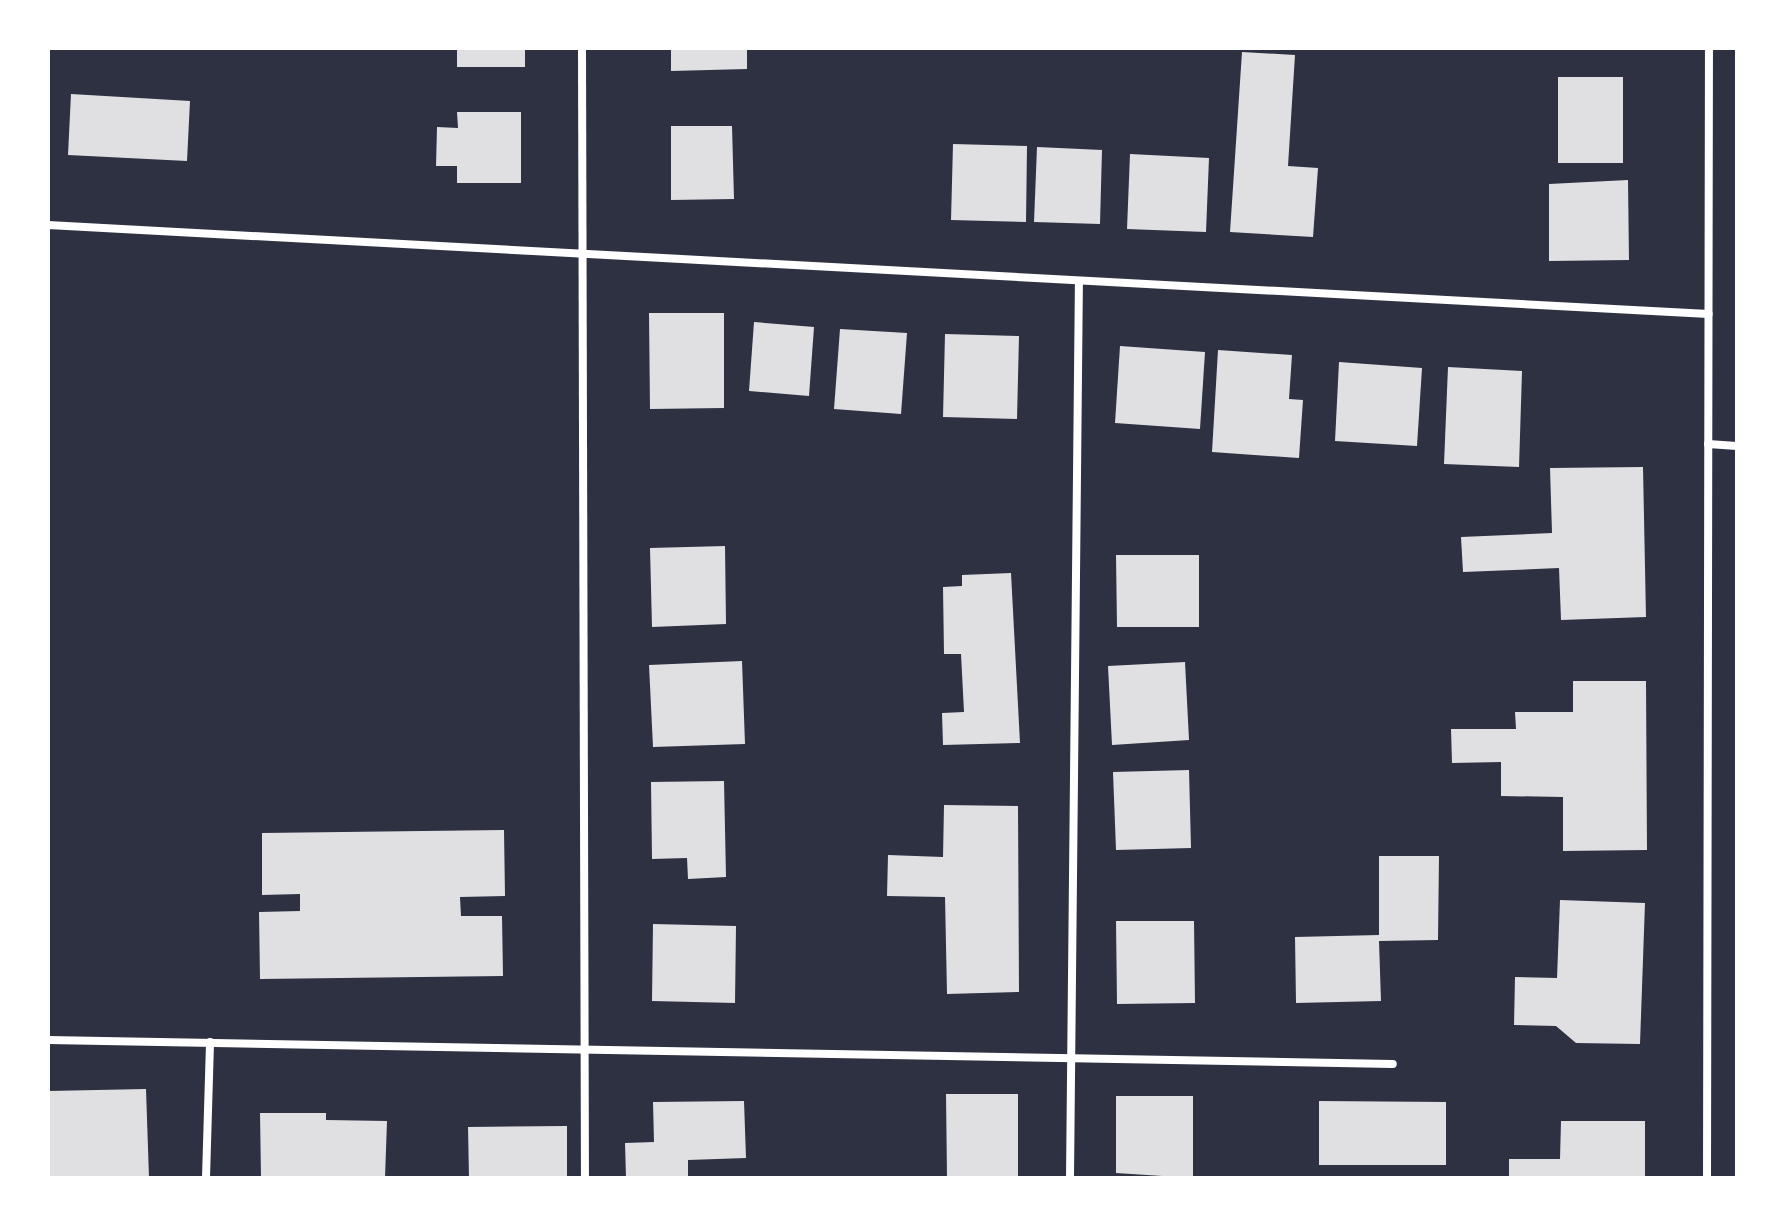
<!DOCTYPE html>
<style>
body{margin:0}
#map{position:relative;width:1785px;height:1226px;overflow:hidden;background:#2d3142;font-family:Lato,sans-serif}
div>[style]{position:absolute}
.building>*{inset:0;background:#e0e0e3}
.minor>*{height:8px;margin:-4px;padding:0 4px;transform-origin:4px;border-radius:4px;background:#fff}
span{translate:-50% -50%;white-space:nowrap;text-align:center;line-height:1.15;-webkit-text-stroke:7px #fff;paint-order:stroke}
.frame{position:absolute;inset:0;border:50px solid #fff;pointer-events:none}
</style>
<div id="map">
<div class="building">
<div style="clip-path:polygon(457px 48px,525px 48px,525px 67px,457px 67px)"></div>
<div style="clip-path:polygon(671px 48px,747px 48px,747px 69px,671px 71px)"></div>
<div style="clip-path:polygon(1242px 52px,1295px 55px,1288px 166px,1318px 168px,1313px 237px,1230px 232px)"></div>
<div style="clip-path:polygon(1558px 77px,1623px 77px,1623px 163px,1558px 163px)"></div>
<div style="clip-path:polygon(71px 94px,190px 101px,187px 161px,68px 155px)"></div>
<div style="clip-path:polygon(457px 112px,521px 112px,521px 183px,457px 183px,457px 166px,436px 166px,437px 127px,458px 128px)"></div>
<div style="clip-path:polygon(671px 126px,732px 126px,734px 199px,671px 200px)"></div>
<div style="clip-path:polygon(953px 144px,1027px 146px,1026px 222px,951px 220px)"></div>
<div style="clip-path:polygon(1037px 147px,1102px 150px,1100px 224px,1034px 222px)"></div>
<div style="clip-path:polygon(1130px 154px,1209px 158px,1206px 232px,1127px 229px)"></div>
<div style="clip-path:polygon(1628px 180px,1629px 260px,1549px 261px,1549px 184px)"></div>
<div style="clip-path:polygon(649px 313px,724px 313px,724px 408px,650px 409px)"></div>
<div style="clip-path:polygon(754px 322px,814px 327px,809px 396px,749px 391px)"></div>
<div style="clip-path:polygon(840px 329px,907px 333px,901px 414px,834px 409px)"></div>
<div style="clip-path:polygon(945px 334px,1019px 336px,1017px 419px,943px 417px)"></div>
<div style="clip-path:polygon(1120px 346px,1205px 352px,1200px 429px,1115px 423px)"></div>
<div style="clip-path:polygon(1218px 350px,1292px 355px,1289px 399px,1303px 400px,1299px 458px,1212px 452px)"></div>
<div style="clip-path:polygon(1339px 362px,1422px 368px,1417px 446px,1335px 441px)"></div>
<div style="clip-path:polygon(1448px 367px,1522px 371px,1519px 467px,1444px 464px)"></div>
<div style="clip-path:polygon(1643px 467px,1646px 617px,1561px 620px,1559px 568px,1463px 572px,1461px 537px,1552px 533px,1550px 468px)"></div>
<div style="clip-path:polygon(725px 546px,726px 624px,652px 627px,650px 548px)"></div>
<div style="clip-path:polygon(1116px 555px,1199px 555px,1199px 627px,1117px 627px)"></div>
<div style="clip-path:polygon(1011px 573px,1020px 743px,943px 745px,942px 713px,964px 712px,961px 654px,944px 654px,943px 587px,962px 586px,962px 575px)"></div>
<div style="clip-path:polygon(742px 661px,745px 744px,653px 747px,649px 665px)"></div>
<div style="clip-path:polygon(1185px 662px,1189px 740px,1112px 745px,1108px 666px)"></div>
<div style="clip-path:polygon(1573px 681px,1646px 681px,1647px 850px,1563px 851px,1563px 797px,1501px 796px,1501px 762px,1452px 763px,1451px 729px,1516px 729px,1515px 712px,1573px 712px)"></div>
<div style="clip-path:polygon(1189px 770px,1191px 848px,1116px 850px,1113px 772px)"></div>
<div style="clip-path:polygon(724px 781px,726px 877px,688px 879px,687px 858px,652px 859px,651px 782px)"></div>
<div style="clip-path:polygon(944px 805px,1018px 806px,1019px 992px,947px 994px,945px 897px,887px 896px,888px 855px,943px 857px)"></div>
<div style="clip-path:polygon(504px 830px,505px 896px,460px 897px,461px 916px,502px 916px,503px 976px,260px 979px,259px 912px,300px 911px,300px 894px,262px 895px,262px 833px)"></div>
<div style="clip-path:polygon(1379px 856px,1439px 856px,1438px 940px,1379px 941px,1381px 1001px,1296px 1003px,1295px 937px,1379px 935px)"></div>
<div style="clip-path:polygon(1560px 900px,1645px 903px,1640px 1044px,1576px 1043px,1556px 1026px,1514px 1025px,1515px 977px,1557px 978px)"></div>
<div style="clip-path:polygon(1116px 921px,1194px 921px,1195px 1003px,1117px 1004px)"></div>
<div style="clip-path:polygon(653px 924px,736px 926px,735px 1003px,652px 1001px)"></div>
<div style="clip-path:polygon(146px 1089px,149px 1178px,48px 1178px,48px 1091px)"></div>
<div style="clip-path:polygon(946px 1094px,1018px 1094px,1018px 1178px,947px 1178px)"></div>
<div style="clip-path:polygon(1116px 1096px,1193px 1096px,1193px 1178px,1116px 1173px)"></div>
<div style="clip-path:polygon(744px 1101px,746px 1158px,688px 1160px,688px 1178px,626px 1178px,625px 1143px,654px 1142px,653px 1102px)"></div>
<div style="clip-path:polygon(1319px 1101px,1446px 1102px,1446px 1165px,1319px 1165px)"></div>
<div style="clip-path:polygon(260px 1113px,326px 1113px,326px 1120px,387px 1121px,385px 1178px,261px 1178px)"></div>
<div style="clip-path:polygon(1561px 1121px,1645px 1121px,1645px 1178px,1509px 1178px,1509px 1159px,1560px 1159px)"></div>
<div style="clip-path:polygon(567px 1126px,567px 1178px,469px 1178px,468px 1127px)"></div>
</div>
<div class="minor">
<div style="left:582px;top:48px;width:1130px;rotate:89.85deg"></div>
<div style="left:48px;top:225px;width:1663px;rotate:3.07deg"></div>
<div style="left:1708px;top:444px;width:29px;rotate:4deg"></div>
<div style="left:48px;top:1040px;width:1345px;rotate:1.02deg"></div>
<div style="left:206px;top:1178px;width:136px;rotate:-88.3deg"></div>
<div style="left:1070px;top:1178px;width:897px;rotate:-89.43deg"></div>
<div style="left:1707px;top:1178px;width:1130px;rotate:-89.9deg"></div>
</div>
<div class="frame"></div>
</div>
